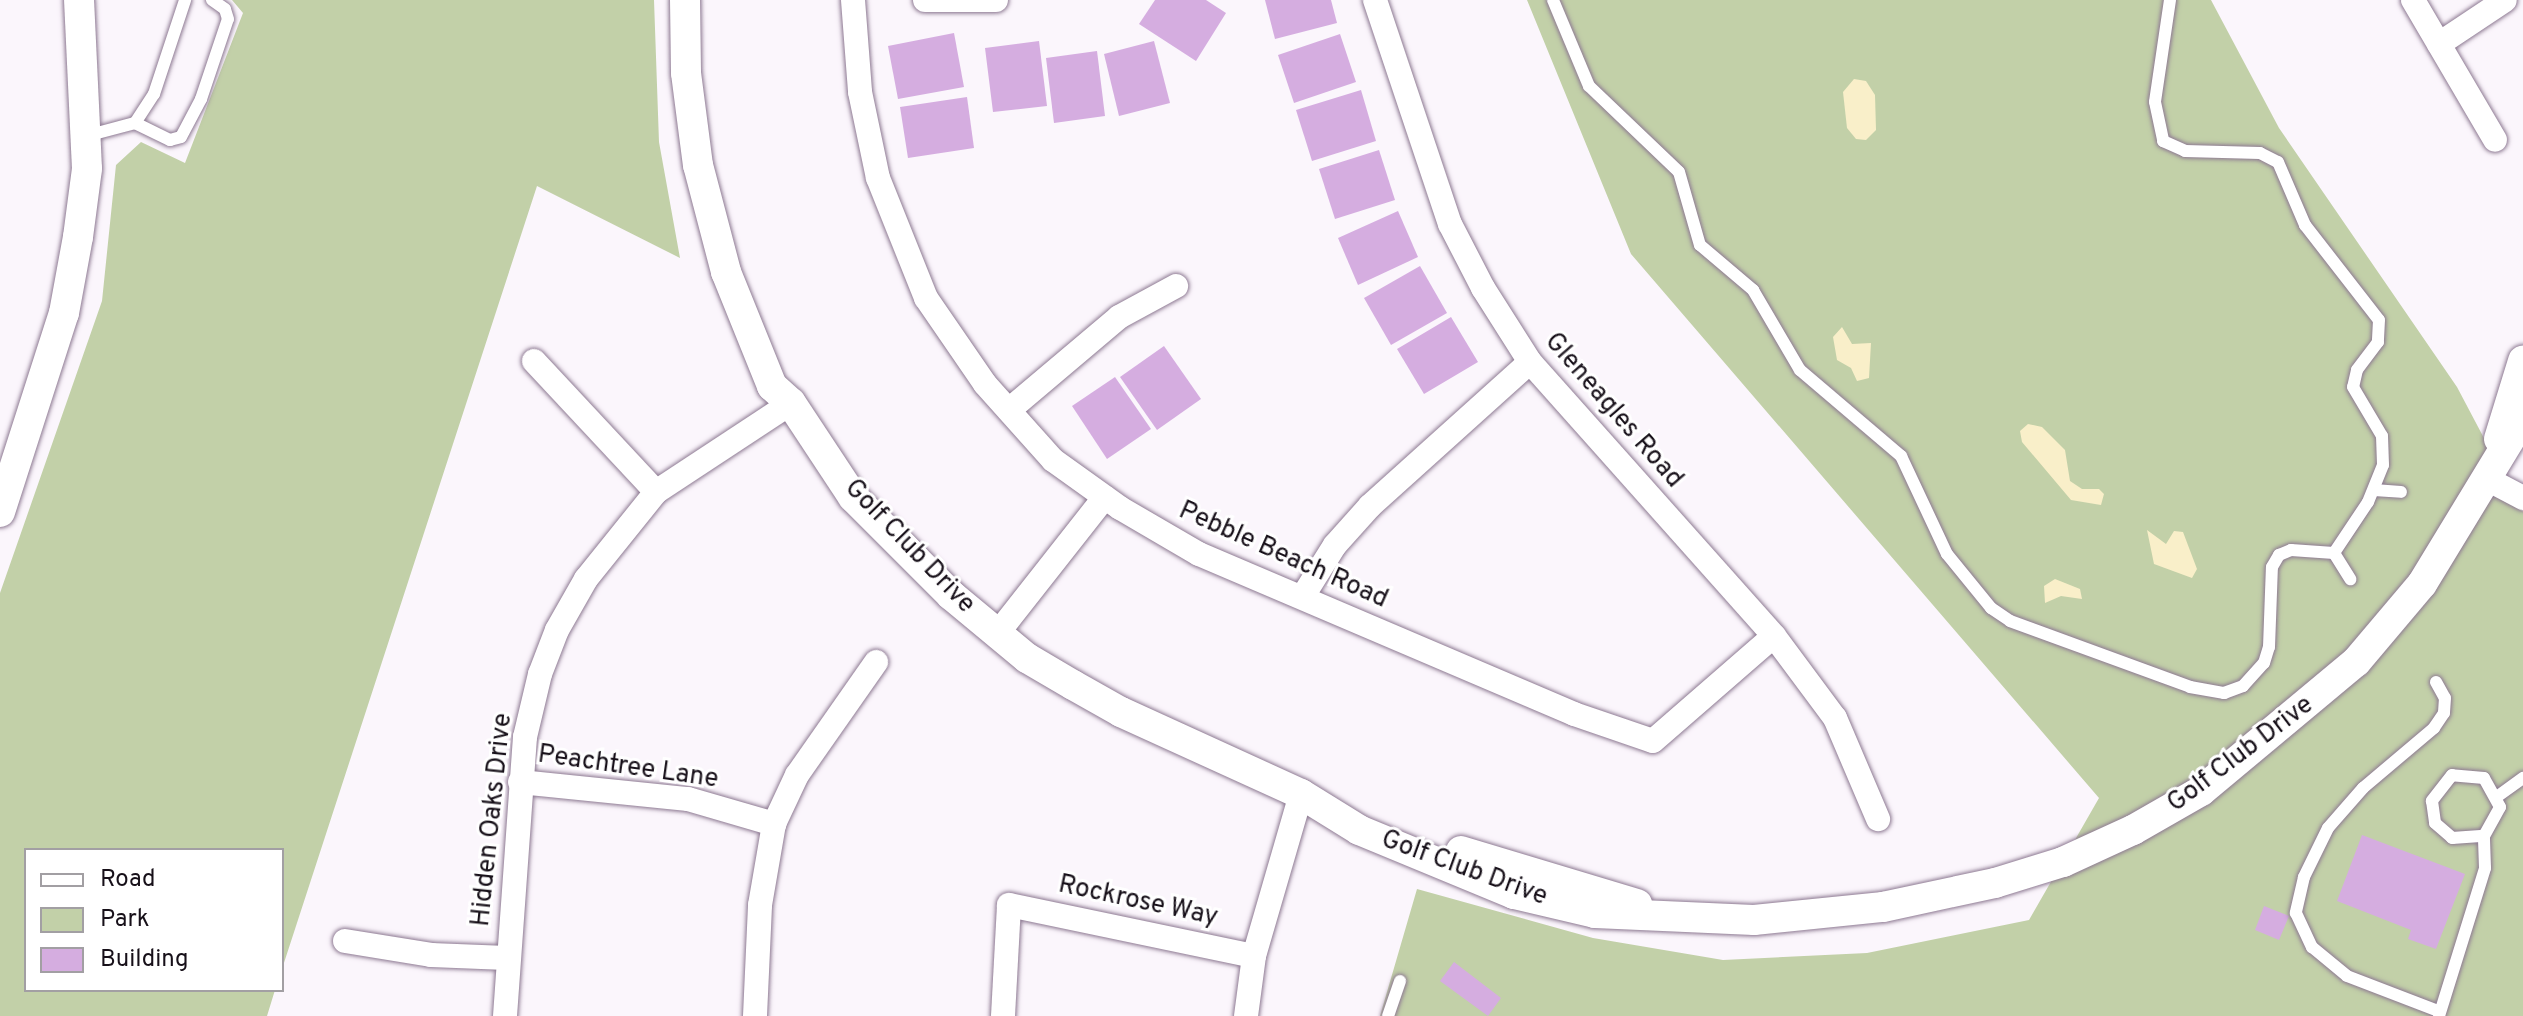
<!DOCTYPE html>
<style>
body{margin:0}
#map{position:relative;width:2523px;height:1016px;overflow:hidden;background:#fbf6fc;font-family:Overpass,sans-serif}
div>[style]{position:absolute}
.green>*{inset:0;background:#c2d0a8}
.sand>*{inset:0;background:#f9efc9}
.building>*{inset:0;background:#d5ade0}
.roads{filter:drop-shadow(0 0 2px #8d7992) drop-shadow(0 0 2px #8d7992)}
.service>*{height:12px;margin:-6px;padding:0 6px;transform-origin:6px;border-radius:6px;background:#fff}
.minor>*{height:24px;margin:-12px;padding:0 12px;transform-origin:12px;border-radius:12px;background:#fff}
.tertiary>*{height:30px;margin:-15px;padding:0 15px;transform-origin:15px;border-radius:15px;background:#fff}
span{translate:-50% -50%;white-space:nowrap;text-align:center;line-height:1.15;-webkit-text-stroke:6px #fff;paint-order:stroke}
.street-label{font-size:26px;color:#171019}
.legend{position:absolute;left:24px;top:848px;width:260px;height:144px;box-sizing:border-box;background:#fff;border:2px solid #a29fa3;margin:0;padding:10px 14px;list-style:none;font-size:24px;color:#171019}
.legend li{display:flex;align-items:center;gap:16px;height:40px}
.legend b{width:40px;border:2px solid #a29fa3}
</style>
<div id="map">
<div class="green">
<div style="clip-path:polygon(232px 0,654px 0,659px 142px,680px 258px,537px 186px,282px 969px,282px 850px,26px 850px,26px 990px,275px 990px,267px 1016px,0 1016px,0 593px,102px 301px,116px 165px,141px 142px,185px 163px,243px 13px)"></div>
<div style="clip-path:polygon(1527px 0,2211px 0,2279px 128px,2457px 387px,2523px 512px,2523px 1016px,1380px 1016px,1417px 889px,1593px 938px,1723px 960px,1867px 953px,2029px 920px,2099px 798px,1631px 254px)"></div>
</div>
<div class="sand">
<div style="clip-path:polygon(1854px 79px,1866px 81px,1875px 95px,1876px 130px,1866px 140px,1856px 139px,1847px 128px,1843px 92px)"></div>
<div style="clip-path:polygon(1842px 327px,1852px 344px,1871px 343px,1869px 378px,1857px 381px,1851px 368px,1837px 360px,1833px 337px)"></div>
<div style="clip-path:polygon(2028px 424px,2042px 427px,2065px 450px,2070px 481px,2082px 489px,2099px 489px,2104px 494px,2101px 505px,2071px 500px,2022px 442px,2020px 431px)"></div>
<div style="clip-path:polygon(2147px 530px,2166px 544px,2174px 531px,2183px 532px,2197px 569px,2192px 578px,2154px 564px)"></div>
<div style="clip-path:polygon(2055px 579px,2080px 589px,2082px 599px,2061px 596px,2045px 603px,2044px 586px)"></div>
</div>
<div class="building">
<div style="clip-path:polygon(1155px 0,1206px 0,1226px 13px,1196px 61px,1139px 24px)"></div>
<div style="clip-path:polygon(1265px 0,1331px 0,1337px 23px,1275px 39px)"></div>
<div style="clip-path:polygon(954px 33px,964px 87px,898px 99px,888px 46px)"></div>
<div style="clip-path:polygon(1340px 34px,1356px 82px,1294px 103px,1278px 55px)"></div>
<div style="clip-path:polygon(1039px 41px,1047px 106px,993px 112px,985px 48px)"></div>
<div style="clip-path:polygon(1154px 41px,1170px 103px,1119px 116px,1104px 54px)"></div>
<div style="clip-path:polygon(1097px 51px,1105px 116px,1054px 123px,1046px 58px)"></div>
<div style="clip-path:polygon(1361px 90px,1376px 141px,1312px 161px,1296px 110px)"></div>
<div style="clip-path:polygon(967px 97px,974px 148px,908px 158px,900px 107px)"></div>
<div style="clip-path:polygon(1379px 150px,1395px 200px,1335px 219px,1319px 169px)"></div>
<div style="clip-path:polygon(1398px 211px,1418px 257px,1358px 285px,1338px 238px)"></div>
<div style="clip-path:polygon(1420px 266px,1447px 313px,1391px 345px,1364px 298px)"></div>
<div style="clip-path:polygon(1451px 317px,1478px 362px,1424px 394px,1397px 349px)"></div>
<div style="clip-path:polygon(1164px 346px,1201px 399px,1157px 430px,1120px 377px)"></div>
<div style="clip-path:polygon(1115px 377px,1151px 429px,1107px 459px,1072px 406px)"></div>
<div style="clip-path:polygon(2362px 835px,2465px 874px,2436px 949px,2408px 939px,2411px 930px,2337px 901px)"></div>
<div style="clip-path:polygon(2264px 906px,2289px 916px,2279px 940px,2255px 930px)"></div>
<div style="clip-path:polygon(1454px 962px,1501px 998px,1488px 1016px,1440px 981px)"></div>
</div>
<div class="roads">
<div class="service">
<div style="left:1553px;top:0;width:93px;rotate:67.3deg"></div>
<div style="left:1589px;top:86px;width:124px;rotate:43.7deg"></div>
<div style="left:1679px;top:172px;width:76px;rotate:74deg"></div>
<div style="left:1700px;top:245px;width:70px;rotate:40.3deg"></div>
<div style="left:1753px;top:290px;width:93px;rotate:59.6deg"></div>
<div style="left:1800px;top:370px;width:133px;rotate:40.4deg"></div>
<div style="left:1901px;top:456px;width:108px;rotate:64.9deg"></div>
<div style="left:1947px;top:554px;width:70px;rotate:50.8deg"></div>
<div style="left:1991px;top:608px;width:23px;rotate:34deg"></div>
<div style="left:2010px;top:621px;width:192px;rotate:20.1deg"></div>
<div style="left:2190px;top:687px;width:35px;rotate:10deg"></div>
<div style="left:2224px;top:693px;width:20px;rotate:-20deg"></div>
<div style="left:2243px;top:686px;width:31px;rotate:-48deg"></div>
<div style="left:2264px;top:663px;width:17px;rotate:-73deg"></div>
<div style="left:2269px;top:647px;width:80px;rotate:-87.9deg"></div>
<div style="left:2272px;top:567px;width:14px;rotate:-60deg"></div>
<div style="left:2279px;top:555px;width:13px;rotate:-23deg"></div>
<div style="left:2291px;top:550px;width:43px;rotate:4deg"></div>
<div style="left:2170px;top:0;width:103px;rotate:98.4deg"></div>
<div style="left:2155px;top:102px;width:40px;rotate:78deg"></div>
<div style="left:2163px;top:141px;width:24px;rotate:24deg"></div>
<div style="left:2185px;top:151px;width:75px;rotate:1.5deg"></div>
<div style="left:2260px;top:153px;width:20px;rotate:27deg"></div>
<div style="left:2278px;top:162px;width:69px;rotate:66.8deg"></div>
<div style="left:2305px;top:225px;width:120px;rotate:52.1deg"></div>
<div style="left:2379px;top:320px;width:22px;rotate:93deg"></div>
<div style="left:2378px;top:342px;width:35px;rotate:127deg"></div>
<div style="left:2357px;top:370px;width:17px;rotate:103deg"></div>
<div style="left:2353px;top:387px;width:57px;rotate:59.4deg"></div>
<div style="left:2382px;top:436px;width:29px;rotate:88deg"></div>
<div style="left:2383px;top:465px;width:40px;rotate:112deg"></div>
<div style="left:2368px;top:502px;width:61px;rotate:123.7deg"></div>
<div style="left:135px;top:123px;width:39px;rotate:26deg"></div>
<div style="left:170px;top:140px;width:11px;rotate:-15deg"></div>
<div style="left:181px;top:137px;width:43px;rotate:-62.2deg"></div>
<div style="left:201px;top:99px;width:84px;rotate:-71.4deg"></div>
<div style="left:228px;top:19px;width:10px;rotate:-107deg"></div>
<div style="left:225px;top:9px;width:16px;rotate:-145deg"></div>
<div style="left:86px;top:136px;width:51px;rotate:-14.9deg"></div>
<div style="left:135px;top:123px;width:35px;rotate:-57deg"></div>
<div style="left:154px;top:94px;width:99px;rotate:-71.7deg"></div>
<div style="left:2374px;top:490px;width:27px;rotate:4deg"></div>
<div style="left:2334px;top:553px;width:31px;rotate:58deg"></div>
<div style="left:2436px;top:682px;width:18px;rotate:61deg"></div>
<div style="left:2445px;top:698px;width:15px;rotate:94deg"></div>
<div style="left:2444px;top:713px;width:18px;rotate:124deg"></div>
<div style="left:2434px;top:728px;width:93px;rotate:139.8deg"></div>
<div style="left:2363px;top:788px;width:53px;rotate:131.2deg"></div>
<div style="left:2328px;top:828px;width:55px;rotate:116.1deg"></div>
<div style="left:2304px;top:877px;width:37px;rotate:103deg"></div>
<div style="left:2296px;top:913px;width:38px;rotate:65deg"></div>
<div style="left:2312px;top:947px;width:45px;rotate:39.6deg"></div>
<div style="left:2347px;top:976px;width:97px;rotate:21deg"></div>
<div style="left:2498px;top:796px;width:31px;rotate:-36deg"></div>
<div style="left:1388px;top:1016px;width:37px;rotate:-71deg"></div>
<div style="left:2439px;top:1016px;width:155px;rotate:-72.7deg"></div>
<div style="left:2485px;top:868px;width:32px;rotate:-92deg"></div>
<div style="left:2484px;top:836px;width:33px;rotate:-61deg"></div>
<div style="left:2500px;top:807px;width:33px;rotate:-119deg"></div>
<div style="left:2484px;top:778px;width:32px;rotate:-175deg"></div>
<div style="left:2452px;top:775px;width:33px;rotate:128deg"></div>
<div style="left:2432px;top:801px;width:22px;rotate:82deg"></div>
<div style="left:2435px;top:823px;width:23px;rotate:41deg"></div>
<div style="left:2452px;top:838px;width:32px;rotate:-4deg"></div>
</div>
<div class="minor">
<div style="left:853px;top:0;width:92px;rotate:85.6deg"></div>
<div style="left:860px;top:92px;width:88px;rotate:78.2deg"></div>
<div style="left:878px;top:178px;width:129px;rotate:68.2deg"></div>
<div style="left:926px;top:298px;width:104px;rotate:55.5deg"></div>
<div style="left:985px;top:384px;width:102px;rotate:48.2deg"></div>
<div style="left:1053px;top:460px;width:82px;rotate:35.6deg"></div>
<div style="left:1120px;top:508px;width:91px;rotate:30.2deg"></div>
<div style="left:1199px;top:554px;width:408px;rotate:23.1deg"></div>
<div style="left:1574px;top:714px;width:83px;rotate:18.9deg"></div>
<div style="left:1653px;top:741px;width:160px;rotate:-41deg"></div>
<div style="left:925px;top:0;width:71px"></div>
<div style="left:1375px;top:0;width:236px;rotate:71.5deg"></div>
<div style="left:1450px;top:224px;width:72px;rotate:62.7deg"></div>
<div style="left:1483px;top:288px;width:88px;rotate:57.6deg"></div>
<div style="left:1530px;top:362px;width:367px;rotate:48.3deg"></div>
<div style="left:1774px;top:636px;width:102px;rotate:53.4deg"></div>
<div style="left:1835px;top:718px;width:110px;rotate:66.9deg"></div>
<div style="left:2413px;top:0;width:162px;rotate:59.6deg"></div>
<div style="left:2439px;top:44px;width:79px;rotate:-33.7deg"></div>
<div style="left:534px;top:361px;width:179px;rotate:47deg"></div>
<div style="left:1009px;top:410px;width:144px;rotate:-40.2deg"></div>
<div style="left:1119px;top:317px;width:65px;rotate:-28.5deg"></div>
<div style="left:2487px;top:479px;width:41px;rotate:27.8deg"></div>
<div style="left:1303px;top:596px;width:60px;rotate:-57.9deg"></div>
<div style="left:1335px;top:545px;width:52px;rotate:-48.1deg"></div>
<div style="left:1370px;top:506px;width:215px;rotate:-42deg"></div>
<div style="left:997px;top:634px;width:174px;rotate:-51.8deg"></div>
<div style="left:520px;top:782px;width:169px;rotate:5.8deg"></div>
<div style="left:688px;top:799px;width:90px;rotate:16.2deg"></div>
<div style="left:345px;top:941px;width:87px;rotate:9.2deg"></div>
<div style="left:431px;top:955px;width:76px;rotate:2.3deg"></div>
<div style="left:505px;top:1016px;width:280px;rotate:-85.9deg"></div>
<div style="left:525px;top:737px;width:65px;rotate:-76.6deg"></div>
<div style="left:540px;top:674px;width:47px;rotate:-68.9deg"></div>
<div style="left:557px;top:630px;width:59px;rotate:-60.4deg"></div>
<div style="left:586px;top:579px;width:112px;rotate:-51.2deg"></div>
<div style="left:656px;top:492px;width:162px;rotate:-33.4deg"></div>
<div style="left:755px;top:1016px;width:111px;rotate:-87.4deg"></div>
<div style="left:760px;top:905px;width:82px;rotate:-80.2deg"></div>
<div style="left:774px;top:824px;width:54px;rotate:-64.9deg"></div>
<div style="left:797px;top:775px;width:138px;rotate:-55deg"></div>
<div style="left:1003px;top:1016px;width:111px;rotate:-86.9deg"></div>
<div style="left:1009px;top:905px;width:250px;rotate:11.8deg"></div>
<div style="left:1246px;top:1016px;width:61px;rotate:-82.4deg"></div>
<div style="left:1254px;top:956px;width:169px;rotate:-73.8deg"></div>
</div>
<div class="tertiary">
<div style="left:685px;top:0;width:73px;rotate:89.2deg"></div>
<div style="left:686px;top:73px;width:93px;rotate:82.6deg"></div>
<div style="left:698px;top:165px;width:111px;rotate:75.3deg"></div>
<div style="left:726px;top:272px;width:123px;rotate:68deg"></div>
<div style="left:772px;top:386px;width:25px;rotate:42deg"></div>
<div style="left:791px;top:403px;width:113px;rotate:56.6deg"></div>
<div style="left:853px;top:497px;width:139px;rotate:45deg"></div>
<div style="left:951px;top:595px;width:99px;rotate:39.7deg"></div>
<div style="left:1027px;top:658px;width:53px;rotate:30.4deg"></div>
<div style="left:1073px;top:685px;width:55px;rotate:29.4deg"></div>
<div style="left:1121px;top:712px;width:198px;rotate:24.5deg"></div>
<div style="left:1301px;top:794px;width:68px;rotate:31.8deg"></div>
<div style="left:1359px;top:830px;width:168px;rotate:22.4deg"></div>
<div style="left:1514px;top:894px;width:83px;rotate:13.2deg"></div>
<div style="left:1595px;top:913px;width:159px;rotate:2.5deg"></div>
<div style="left:1754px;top:920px;width:130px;rotate:-5.8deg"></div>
<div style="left:1883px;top:907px;width:115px;rotate:-12.1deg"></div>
<div style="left:1995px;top:883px;width:71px;rotate:-17.2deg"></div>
<div style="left:2063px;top:862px;width:77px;rotate:-24.6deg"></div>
<div style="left:2133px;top:830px;width:78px;rotate:-29.8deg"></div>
<div style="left:2201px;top:791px;width:202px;rotate:-39.8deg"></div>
<div style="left:2356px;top:662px;width:102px;rotate:-49.8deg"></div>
<div style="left:2422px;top:584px;width:194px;rotate:-58.7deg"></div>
<div style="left:2499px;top:439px;width:82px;rotate:-72.9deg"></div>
<div style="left:0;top:512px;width:209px;rotate:-72.2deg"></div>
<div style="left:64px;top:313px;width:77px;rotate:-79.6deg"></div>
<div style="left:78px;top:237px;width:69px;rotate:-82.5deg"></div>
<div style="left:87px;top:169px;width:169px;rotate:-92.7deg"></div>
<div style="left:1461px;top:851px;width:184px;rotate:16.8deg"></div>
</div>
</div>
<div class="street-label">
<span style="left:1613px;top:411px;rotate:49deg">Gleneagles Road</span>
<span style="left:909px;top:547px;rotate:46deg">Golf Club Drive</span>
<span style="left:1283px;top:556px;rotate:24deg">Pebble Beach Road</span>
<span style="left:2241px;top:755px;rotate:-37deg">Golf Club Drive</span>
<span style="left:628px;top:768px;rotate:8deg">Peachtree Lane</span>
<span style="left:493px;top:820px;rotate:-84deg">Hidden Oaks Drive</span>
<span style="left:1464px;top:869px;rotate:20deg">Golf Club Drive</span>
<span style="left:1138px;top:902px;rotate:12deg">Rockrose Way</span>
</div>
<ul class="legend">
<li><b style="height:10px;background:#fff"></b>Road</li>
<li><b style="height:22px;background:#c2d0a8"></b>Park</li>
<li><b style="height:22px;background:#d5ade0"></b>Building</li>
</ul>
</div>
